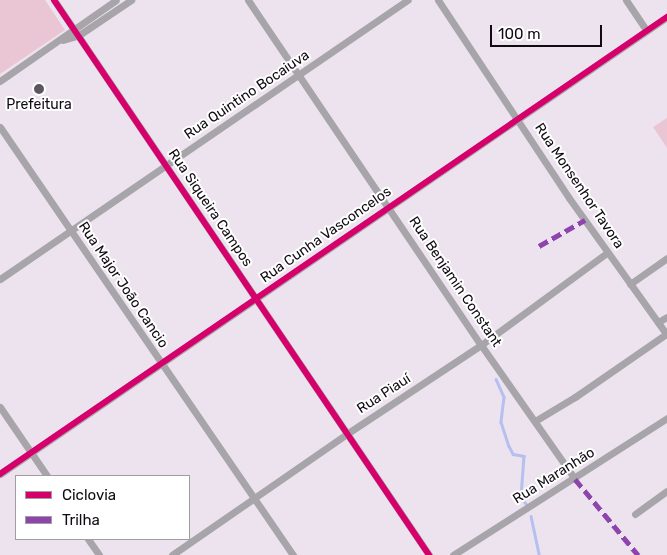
<!DOCTYPE html>
<meta charset="utf-8">
<style>
body{margin:0}
#map{position:relative;width:667px;height:555px;overflow:hidden;background:#ece3ef;font-family:Rubik,sans-serif}
div>[style]{position:absolute}
.green>*{inset:0;background:#eac6d4}
.stream>*{height:2.5px;margin:-1.25px;padding:0 1.25px;transform-origin:1.25px;border-radius:1.25px;background:#b5bff0}
.street>*{height:7px;margin:-3.5px;padding:0 3.5px;transform-origin:3.5px;border-radius:3.5px;background:#a7a5aa}
.quiet>*{height:5px;margin-top:-2.5px;transform-origin:0;background:repeating-linear-gradient(90deg,#8e44ad 0 10px,transparent 0 15px)}
.cycleway>*{height:6px;margin:-3px;padding:0 3px;transform-origin:3px;border-radius:3px;background:#d6006c}
.dots>*{width:14px;height:14px;translate:-50% -50%;box-sizing:border-box;border:2px solid #fff;border-radius:50%}
span{translate:-50% -50%;white-space:nowrap;text-align:center;line-height:1.15;-webkit-text-stroke:4px #fff;paint-order:stroke}
.street-label{font-size:14px;color:#100a12}
.poi-label{font-size:14px;color:#100a12}
.legend{position:absolute;left:15px;top:475px;width:175px;height:65px;box-sizing:border-box;background:#fff;border:1px solid #9f9da0;margin:0;padding:6px 9px;list-style:none;font-size:15px;color:#100a12}
.legend li{display:flex;align-items:center;gap:10px;height:25px}
.legend b{width:25px;border:1px solid #9f9da0}
.scale{position:absolute;left:490px;top:25px;width:112px;height:22px;box-sizing:border-box;border:2px solid #100a12;border-top:0;padding-left:6px;font-size:15px;line-height:18px;white-space:nowrap;color:#100a12;-webkit-text-stroke:4px #fff;paint-order:stroke}
</style>
<div id="map">
<div class="green">
<div style="clip-path:polygon(0 0,45px 0,65px 30px,0 74px)"></div>
<div style="clip-path:polygon(667px 118px,667px 148px,653px 127px)"></div>
</div>
<div class="stream">
<div style="left:496px;top:379px;width:20px;rotate:66deg"></div>
<div style="left:504px;top:397px;width:25px;rotate:97deg"></div>
<div style="left:501px;top:422px;width:25px;rotate:72deg"></div>
<div style="left:509px;top:446px;width:9px;rotate:63deg"></div>
<div style="left:513px;top:454px;width:11px;rotate:10deg"></div>
<div style="left:524px;top:456px;width:41px;rotate:94.2deg"></div>
<div style="left:521px;top:497px;width:10px;rotate:53deg"></div>
<div style="left:531px;top:516px;width:40px;rotate:78deg"></div>
</div>
<div class="street">
<div style="left:54px;top:0;width:670px;rotate:55.95deg"></div>
<div style="left:248px;top:0;width:416px;rotate:56deg"></div>
<div style="left:481px;top:345px;width:164px;rotate:55deg"></div>
<div style="left:438px;top:0;width:237px;rotate:56.5deg"></div>
<div style="left:569px;top:198px;width:168px;rotate:54.4deg"></div>
<div style="left:626px;top:0;width:37px;rotate:56deg"></div>
<div style="left:63px;top:40px;width:17px;rotate:-17deg"></div>
<div style="left:79px;top:35px;width:63px;rotate:-33.9deg"></div>
<div style="left:0;top:81px;width:141px;rotate:-34.9deg"></div>
<div style="left:0;top:127px;width:519px;rotate:55.61deg"></div>
<div style="left:0;top:279px;width:494px;rotate:-34.4deg"></div>
<div style="left:630px;top:284px;width:45px;rotate:-35.1deg"></div>
<div style="left:658px;top:322px;width:10px;rotate:-29deg"></div>
<div style="left:0;top:407px;width:83px;rotate:55.7deg"></div>
<div style="left:535px;top:421px;width:47px;rotate:-31deg"></div>
<div style="left:575px;top:397px;width:111px;rotate:-34.7deg"></div>
<div style="left:0;top:474px;width:809px;rotate:-34.42deg"></div>
<div style="left:635px;top:514px;width:39px;rotate:-36deg"></div>
<div style="left:88px;top:539px;width:19px;rotate:55deg"></div>
<div style="left:172px;top:555px;width:214px;rotate:-34.7deg"></div>
<div style="left:348px;top:433px;width:159px;rotate:-33.5deg"></div>
<div style="left:481px;top:345px;width:157px;rotate:-36.2deg"></div>
<div style="left:453px;top:555px;width:254px;rotate:-32.6deg"></div>
</div>
<div class="quiet">
<div style="left:539px;top:246px;width:53px;rotate:-29.5deg"></div>
<div style="left:575px;top:479px;width:99px;rotate:50.3deg"></div>
</div>
<div class="cycleway">
<div style="left:54px;top:0;width:670px;rotate:55.95deg"></div>
<div style="left:0;top:474px;width:809px;rotate:-34.42deg"></div>
</div>
<div class="dots">
<div style="left:39px;top:89px;background:#5d565f"></div>
</div>
<div class="street-label">
<span style="left:247px;top:95px;rotate:-34deg">Rua Quintino Bocaiuva</span>
<span style="left:579px;top:186px;rotate:56deg">Rua Monsenhor Tavora</span>
<span style="left:210px;top:208px;rotate:56deg">Rua Siqueira Campos</span>
<span style="left:326px;top:235px;rotate:-35deg">Rua Cunha Vasconcelos</span>
<span style="left:455px;top:282px;rotate:56deg">Rua Benjamin Constant</span>
<span style="left:123px;top:285px;rotate:56deg">Rua Major João Cancio</span>
<span style="left:384px;top:394px;rotate:-33deg">Rua Piauí</span>
<span style="left:554px;top:476px;rotate:-32deg">Rua Maranhão</span>
</div>
<div class="poi-label">
<span style="left:39px;top:105px">Prefeitura</span>
</div>
<ul class="legend">
<li><b style="height:6px;background:#d6006c"></b>Ciclovia</li>
<li><b style="height:6px;background:#8e44ad"></b>Trilha</li>
</ul>
<div class="scale">100 m</div>
</div>
